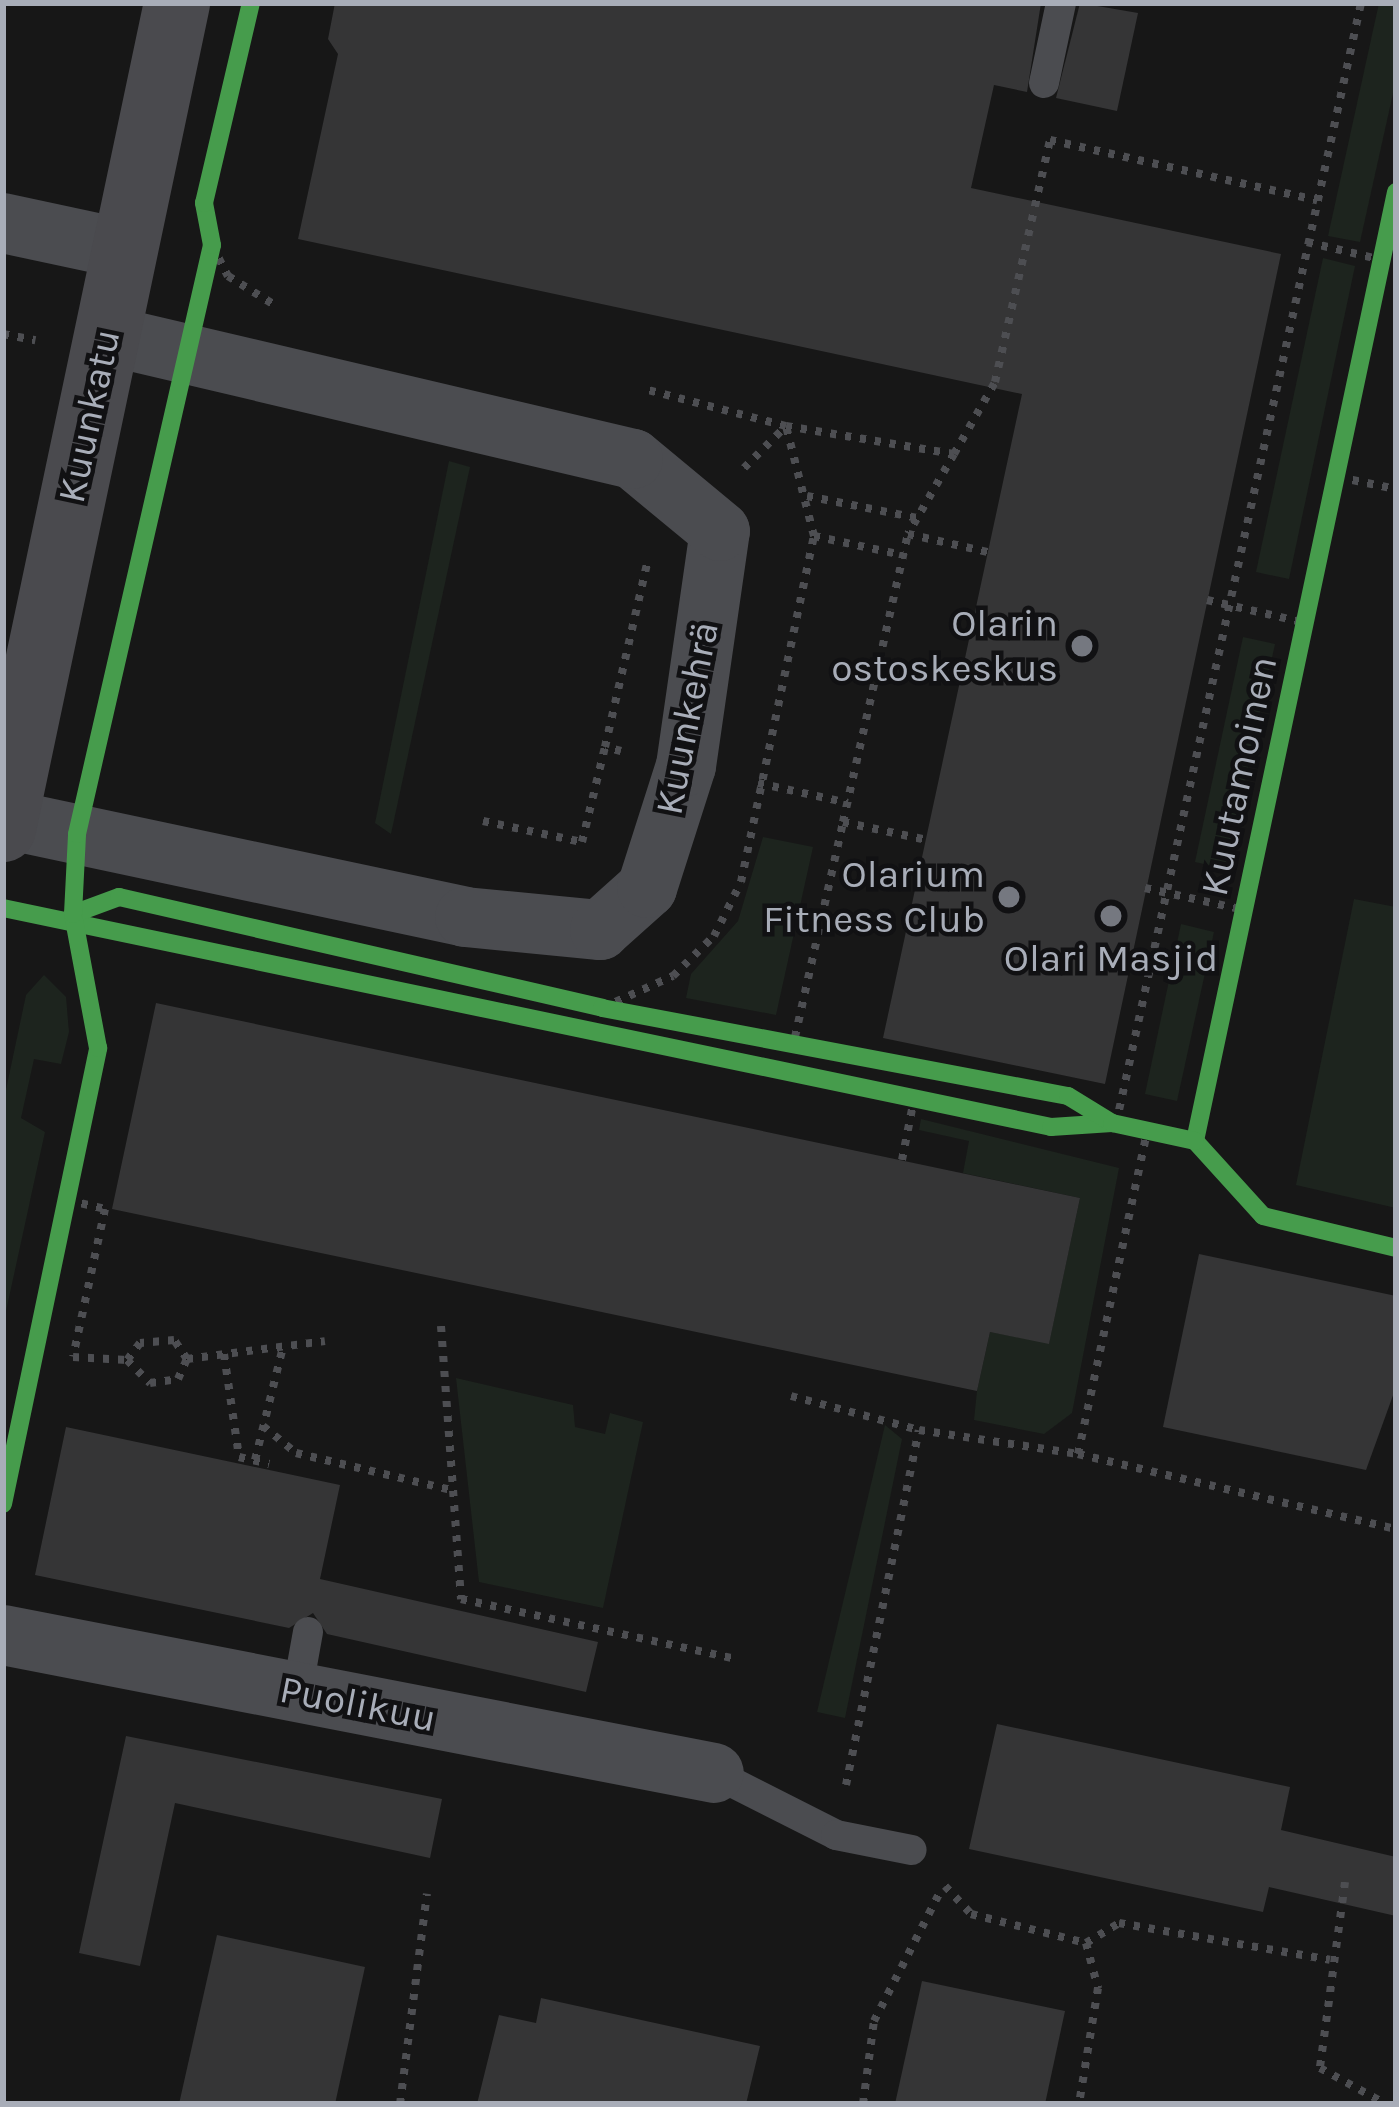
<!DOCTYPE html>
<meta charset="utf-8">
<style>
body{margin:0}
#map{position:relative;width:1399px;height:2107px;overflow:hidden;background:#171717;font-family:Karla,sans-serif}
div>[style]{position:absolute}
.green>*{inset:0;background:#1d241e}
.building>*{inset:0;background:#353536}
.path>*{height:8px;margin-top:-4px;transform-origin:0;background:repeating-linear-gradient(90deg,#4d4e52 0 6px,transparent 0 15px)}
.lane>*{height:30px;margin:-15px;padding:0 15px;transform-origin:15px;border-radius:15px;background:#4b4c50}
.street>*{height:60px;margin:-30px;padding:0 30px;transform-origin:30px;border-radius:30px;background:#4b4c50}
.secondary>*{height:66px;margin:-33px;padding:0 33px;transform-origin:33px;border-radius:33px;background:#4a4a4e}
.cycleway>*{height:18px;margin:-9px;padding:0 9px;transform-origin:9px;border-radius:9px;background:#469c4c}
.dots>*{width:33px;height:33px;translate:-50% -50%;box-sizing:border-box;border:6px solid #111113;border-radius:50%}
span{translate:-50% -50%;white-space:nowrap;text-align:center;line-height:1.15;-webkit-text-stroke:9px #111113;paint-order:stroke}
.street-label{font-size:39px;color:#a8adb8}
.poi-label{font-size:39px;color:#a8adb8}
.right{translate:-100% -50%;text-align:right}
.frame{position:absolute;inset:0;border:6px solid #a8adb8;pointer-events:none}
</style>
<div id="map">
<div class="green">
<div style="clip-path:polygon(1379px 3px,1396px 3px,1396px 80px,1360px 242px,1328px 236px)"></div>
<div style="clip-path:polygon(1323px 258px,1355px 266px,1289px 579px,1256px 572px)"></div>
<div style="clip-path:polygon(449px 461px,470px 467px,391px 834px,375px 823px)"></div>
<div style="clip-path:polygon(1243px 637px,1275px 644px,1226px 869px,1195px 862px)"></div>
<div style="clip-path:polygon(763px 837px,813px 847px,776px 1015px,686px 998px,691px 974px,738px 921px)"></div>
<div style="clip-path:polygon(1354px 899px,1396px 907px,1396px 1208px,1296px 1185px)"></div>
<div style="clip-path:polygon(1181px 924px,1214px 932px,1177px 1101px,1145px 1094px)"></div>
<div style="clip-path:polygon(44px 975px,66px 997px,69px 1032px,61px 1064px,34px 1059px,21px 1118px,45px 1132px,3px 1325px,3px 1104px,26px 995px)"></div>
<div style="clip-path:polygon(921px 1119px,1119px 1168px,1072px 1413px,1044px 1434px,974px 1420px,977px 1391px,990px 1332px,1049px 1343px,1080px 1198px,963px 1173px,969px 1141px,919px 1130px)"></div>
<div style="clip-path:polygon(456px 1378px,573px 1405px,575px 1427px,605px 1434px,610px 1413px,643px 1422px,603px 1608px,479px 1582px)"></div>
<div style="clip-path:polygon(885px 1425px,902px 1439px,845px 1718px,817px 1712px)"></div>
</div>
<div class="building">
<div style="clip-path:polygon(335px 3px,1041px 3px,1027px 92px,994px 85px,971px 188px,1281px 254px,1105px 1084px,883px 1038px,1022px 394px,298px 239px,338px 54px,328px 39px)"></div>
<div style="clip-path:polygon(1080px 3px,1138px 13px,1117px 111px,1056px 98px)"></div>
<div style="clip-path:polygon(156px 1003px,1080px 1198px,1049px 1344px,990px 1332px,977px 1391px,112px 1209px)"></div>
<div style="clip-path:polygon(1199px 1254px,1396px 1296px,1396px 1387px,1366px 1470px,1163px 1427px)"></div>
<div style="clip-path:polygon(66px 1427px,340px 1485px,320px 1579px,598px 1642px,586px 1692px,327px 1634px,313px 1613px,289px 1628px,35px 1575px)"></div>
<div style="clip-path:polygon(997px 1724px,1290px 1787px,1281px 1830px,1396px 1857px,1396px 1916px,1269px 1887px,1263px 1912px,969px 1849px)"></div>
<div style="clip-path:polygon(126px 1736px,442px 1799px,430px 1858px,175px 1803px,140px 1966px,79px 1953px)"></div>
<div style="clip-path:polygon(217px 1935px,365px 1967px,335px 2104px,179px 2104px)"></div>
<div style="clip-path:polygon(922px 1981px,1065px 2011px,1045px 2104px,895px 2104px)"></div>
<div style="clip-path:polygon(541px 1998px,760px 2046px,746px 2104px,477px 2104px,499px 2015px,536px 2023px)"></div>
</div>
<div class="path">
<div style="left:1392px;top:212px;width:4px;rotate:14deg"></div>
<div style="left:1307px;top:242px;width:77px;rotate:13.5deg"></div>
<div style="left:212px;top:245px;width:35px;rotate:63deg"></div>
<div style="left:228px;top:276px;width:53px;rotate:31.9deg"></div>
<div style="left:3px;top:334px;width:33px;rotate:11deg"></div>
<div style="left:954px;top:454px;width:83px;rotate:-60.3deg"></div>
<div style="left:995px;top:382px;width:248px;rotate:-77.2deg"></div>
<div style="left:1050px;top:140px;width:274px;rotate:12.7deg"></div>
<div style="left:744px;top:468px;width:59px;rotate:-45deg"></div>
<div style="left:786px;top:426px;width:170px;rotate:9.5deg"></div>
<div style="left:954px;top:454px;width:92px;rotate:119.9deg"></div>
<div style="left:1338px;top:477px;width:59px;rotate:11.7deg"></div>
<div style="left:807px;top:496px;width:112px;rotate:11.3deg"></div>
<div style="left:814px;top:536px;width:91px;rotate:12.1deg"></div>
<div style="left:1207px;top:600px;width:102px;rotate:13.1deg"></div>
<div style="left:621px;top:751px;width:16px;rotate:-166deg"></div>
<div style="left:605px;top:747px;width:189px;rotate:-77.1deg"></div>
<div style="left:758px;top:783px;width:92px;rotate:12.5deg"></div>
<div style="left:483px;top:821px;width:101px;rotate:12deg"></div>
<div style="left:582px;top:842px;width:98px;rotate:-76.4deg"></div>
<div style="left:843px;top:822px;width:295px;rotate:-77.3deg"></div>
<div style="left:908px;top:534px;width:82px;rotate:12.7deg"></div>
<div style="left:1145px;top:888px;width:101px;rotate:12.5deg"></div>
<div style="left:602px;top:1008px;width:78px;rotate:-24.3deg"></div>
<div style="left:673px;top:976px;width:57px;rotate:-44.3deg"></div>
<div style="left:714px;top:936px;width:60px;rotate:-63.4deg"></div>
<div style="left:741px;top:882px;width:354px;rotate:-78.1deg"></div>
<div style="left:814px;top:536px;width:114px;rotate:-104.3deg"></div>
<div style="left:786px;top:426px;width:147px;rotate:-165.4deg"></div>
<div style="left:795px;top:1037px;width:220px;rotate:-77.4deg"></div>
<div style="left:843px;top:822px;width:86px;rotate:12.1deg"></div>
<div style="left:1116px;top:1124px;width:1147px;rotate:-77.67deg"></div>
<div style="left:902px;top:1160px;width:62px;rotate:-78.9deg"></div>
<div style="left:67px;top:1200px;width:39px;rotate:13deg"></div>
<div style="left:105px;top:1209px;width:151px;rotate:102.2deg"></div>
<div style="left:73px;top:1357px;width:54px;rotate:3.2deg"></div>
<div style="left:127px;top:1360px;width:33px;rotate:45deg"></div>
<div style="left:150px;top:1383px;width:28px;rotate:-8deg"></div>
<div style="left:178px;top:1379px;width:22px;rotate:-66deg"></div>
<div style="left:187px;top:1359px;width:23px;rotate:-124deg"></div>
<div style="left:174px;top:1340px;width:34px;rotate:175deg"></div>
<div style="left:140px;top:1343px;width:21px;rotate:127deg"></div>
<div style="left:441px;top:1326px;width:274px;rotate:85.8deg"></div>
<div style="left:461px;top:1599px;width:281px;rotate:12.3deg"></div>
<div style="left:224px;top:1354px;width:104px;rotate:81.7deg"></div>
<div style="left:239px;top:1457px;width:31px;rotate:13deg"></div>
<div style="left:187px;top:1359px;width:139px;rotate:-7.4deg"></div>
<div style="left:791px;top:1396px;width:132px;rotate:14.9deg"></div>
<div style="left:263px;top:1426px;width:43px;rotate:39.3deg"></div>
<div style="left:296px;top:1453px;width:159px;rotate:13.4deg"></div>
<div style="left:1078px;top:1454px;width:330px;rotate:-77.9deg"></div>
<div style="left:255px;top:1460px;width:116px;rotate:-76.1deg"></div>
<div style="left:846px;top:1785px;width:362px;rotate:-78.4deg"></div>
<div style="left:919px;top:1430px;width:161px;rotate:8.6deg"></div>
<div style="left:1078px;top:1454px;width:327px;rotate:13.3deg"></div>
<div style="left:1345px;top:1882px;width:188px;rotate:97.7deg"></div>
<div style="left:1320px;top:2068px;width:75px;rotate:28.6deg"></div>
<div style="left:945px;top:1886px;width:38px;rotate:47deg"></div>
<div style="left:971px;top:1914px;width:119px;rotate:14.2deg"></div>
<div style="left:1086px;top:1943px;width:47px;rotate:75.1deg"></div>
<div style="left:1098px;top:1988px;width:118px;rotate:99.3deg"></div>
<div style="left:1086px;top:1943px;width:39px;rotate:-31deg"></div>
<div style="left:1119px;top:1923px;width:214px;rotate:9.9deg"></div>
<div style="left:400px;top:2104px;width:212px;rotate:-82.7deg"></div>
<div style="left:863px;top:2104px;width:84px;rotate:-82.5deg"></div>
<div style="left:874px;top:2021px;width:145px;rotate:-62.9deg"></div>
</div>
<div class="lane">
<div style="left:1044px;top:83px;width:82px;rotate:-78deg"></div>
<div style="left:297px;top:1693px;width:62px;rotate:-79.8deg"></div>
<div style="left:714px;top:1773px;width:137px;rotate:26.9deg"></div>
<div style="left:836px;top:1835px;width:77px;rotate:11.2deg"></div>
</div>
<div class="street">
<div style="left:3px;top:223px;width:124px;rotate:12.1deg"></div>
<div style="left:5px;top:819px;width:470px;rotate:12deg"></div>
<div style="left:465px;top:917px;width:136px;rotate:5.5deg"></div>
<div style="left:600px;top:930px;width:63px;rotate:-41.8deg"></div>
<div style="left:647px;top:888px;width:128px;rotate:-72.3deg"></div>
<div style="left:686px;top:766px;width:237px;rotate:-81.8deg"></div>
<div style="left:720px;top:531px;width:113px;rotate:-140.4deg"></div>
<div style="left:633px;top:459px;width:541px;rotate:-166.76deg"></div>
<div style="left:3px;top:1635px;width:724px;rotate:10.98deg"></div>
</div>
<div class="secondary">
<div style="left:3px;top:829px;width:844px;rotate:-78.1deg"></div>
</div>
<div class="cycleway">
<div style="left:1396px;top:192px;width:970px;rotate:101.96deg"></div>
<div style="left:1195px;top:1141px;width:101px;rotate:47.8deg"></div>
<div style="left:1263px;top:1216px;width:137px;rotate:13.5deg"></div>
<div style="left:3px;top:908px;width:1071px;rotate:11.8deg"></div>
<div style="left:1051px;top:1127px;width:61px;rotate:-3.8deg"></div>
<div style="left:73px;top:914px;width:49px;rotate:-20.3deg"></div>
<div style="left:119px;top:897px;width:496px;rotate:12.9deg"></div>
<div style="left:602px;top:1008px;width:474px;rotate:10.7deg"></div>
<div style="left:1068px;top:1096px;width:52px;rotate:31.5deg"></div>
<div style="left:1112px;top:1123px;width:85px;rotate:12.2deg"></div>
<div style="left:3px;top:1504px;width:466px;rotate:-78.2deg"></div>
<div style="left:98px;top:1048px;width:136px;rotate:-100.6deg"></div>
<div style="left:73px;top:914px;width:80px;rotate:-87.1deg"></div>
<div style="left:77px;top:834px;width:604px;rotate:-77.09deg"></div>
<div style="left:212px;top:245px;width:43px;rotate:-100.8deg"></div>
<div style="left:204px;top:203px;width:205px;rotate:-76.8deg"></div>
</div>
<div class="dots">
<div style="left:1082px;top:646px;background:#757880"></div>
<div style="left:1009px;top:897px;background:#757880"></div>
<div style="left:1111px;top:916px;background:#757880"></div>
</div>
<div class="street-label">
<span style="left:89px;top:416px;rotate:-78deg">Kuunkatu</span>
<span style="left:687px;top:718px;rotate:-79deg">Kuunkehrä</span>
<span style="left:1239px;top:776px;rotate:-78deg">Kuutamoinen</span>
<span style="left:358px;top:1704px;rotate:11deg">Puolikuu</span>
</div>
<div class="poi-label">
<span class="right" style="left:1058px;top:646px">Olarin<br>ostoskeskus</span>
<span class="right" style="left:985px;top:897px">Olarium<br>Fitness Club</span>
<span style="left:1111px;top:958px">Olari Masjid</span>
</div>
<div class="frame"></div>
</div>
